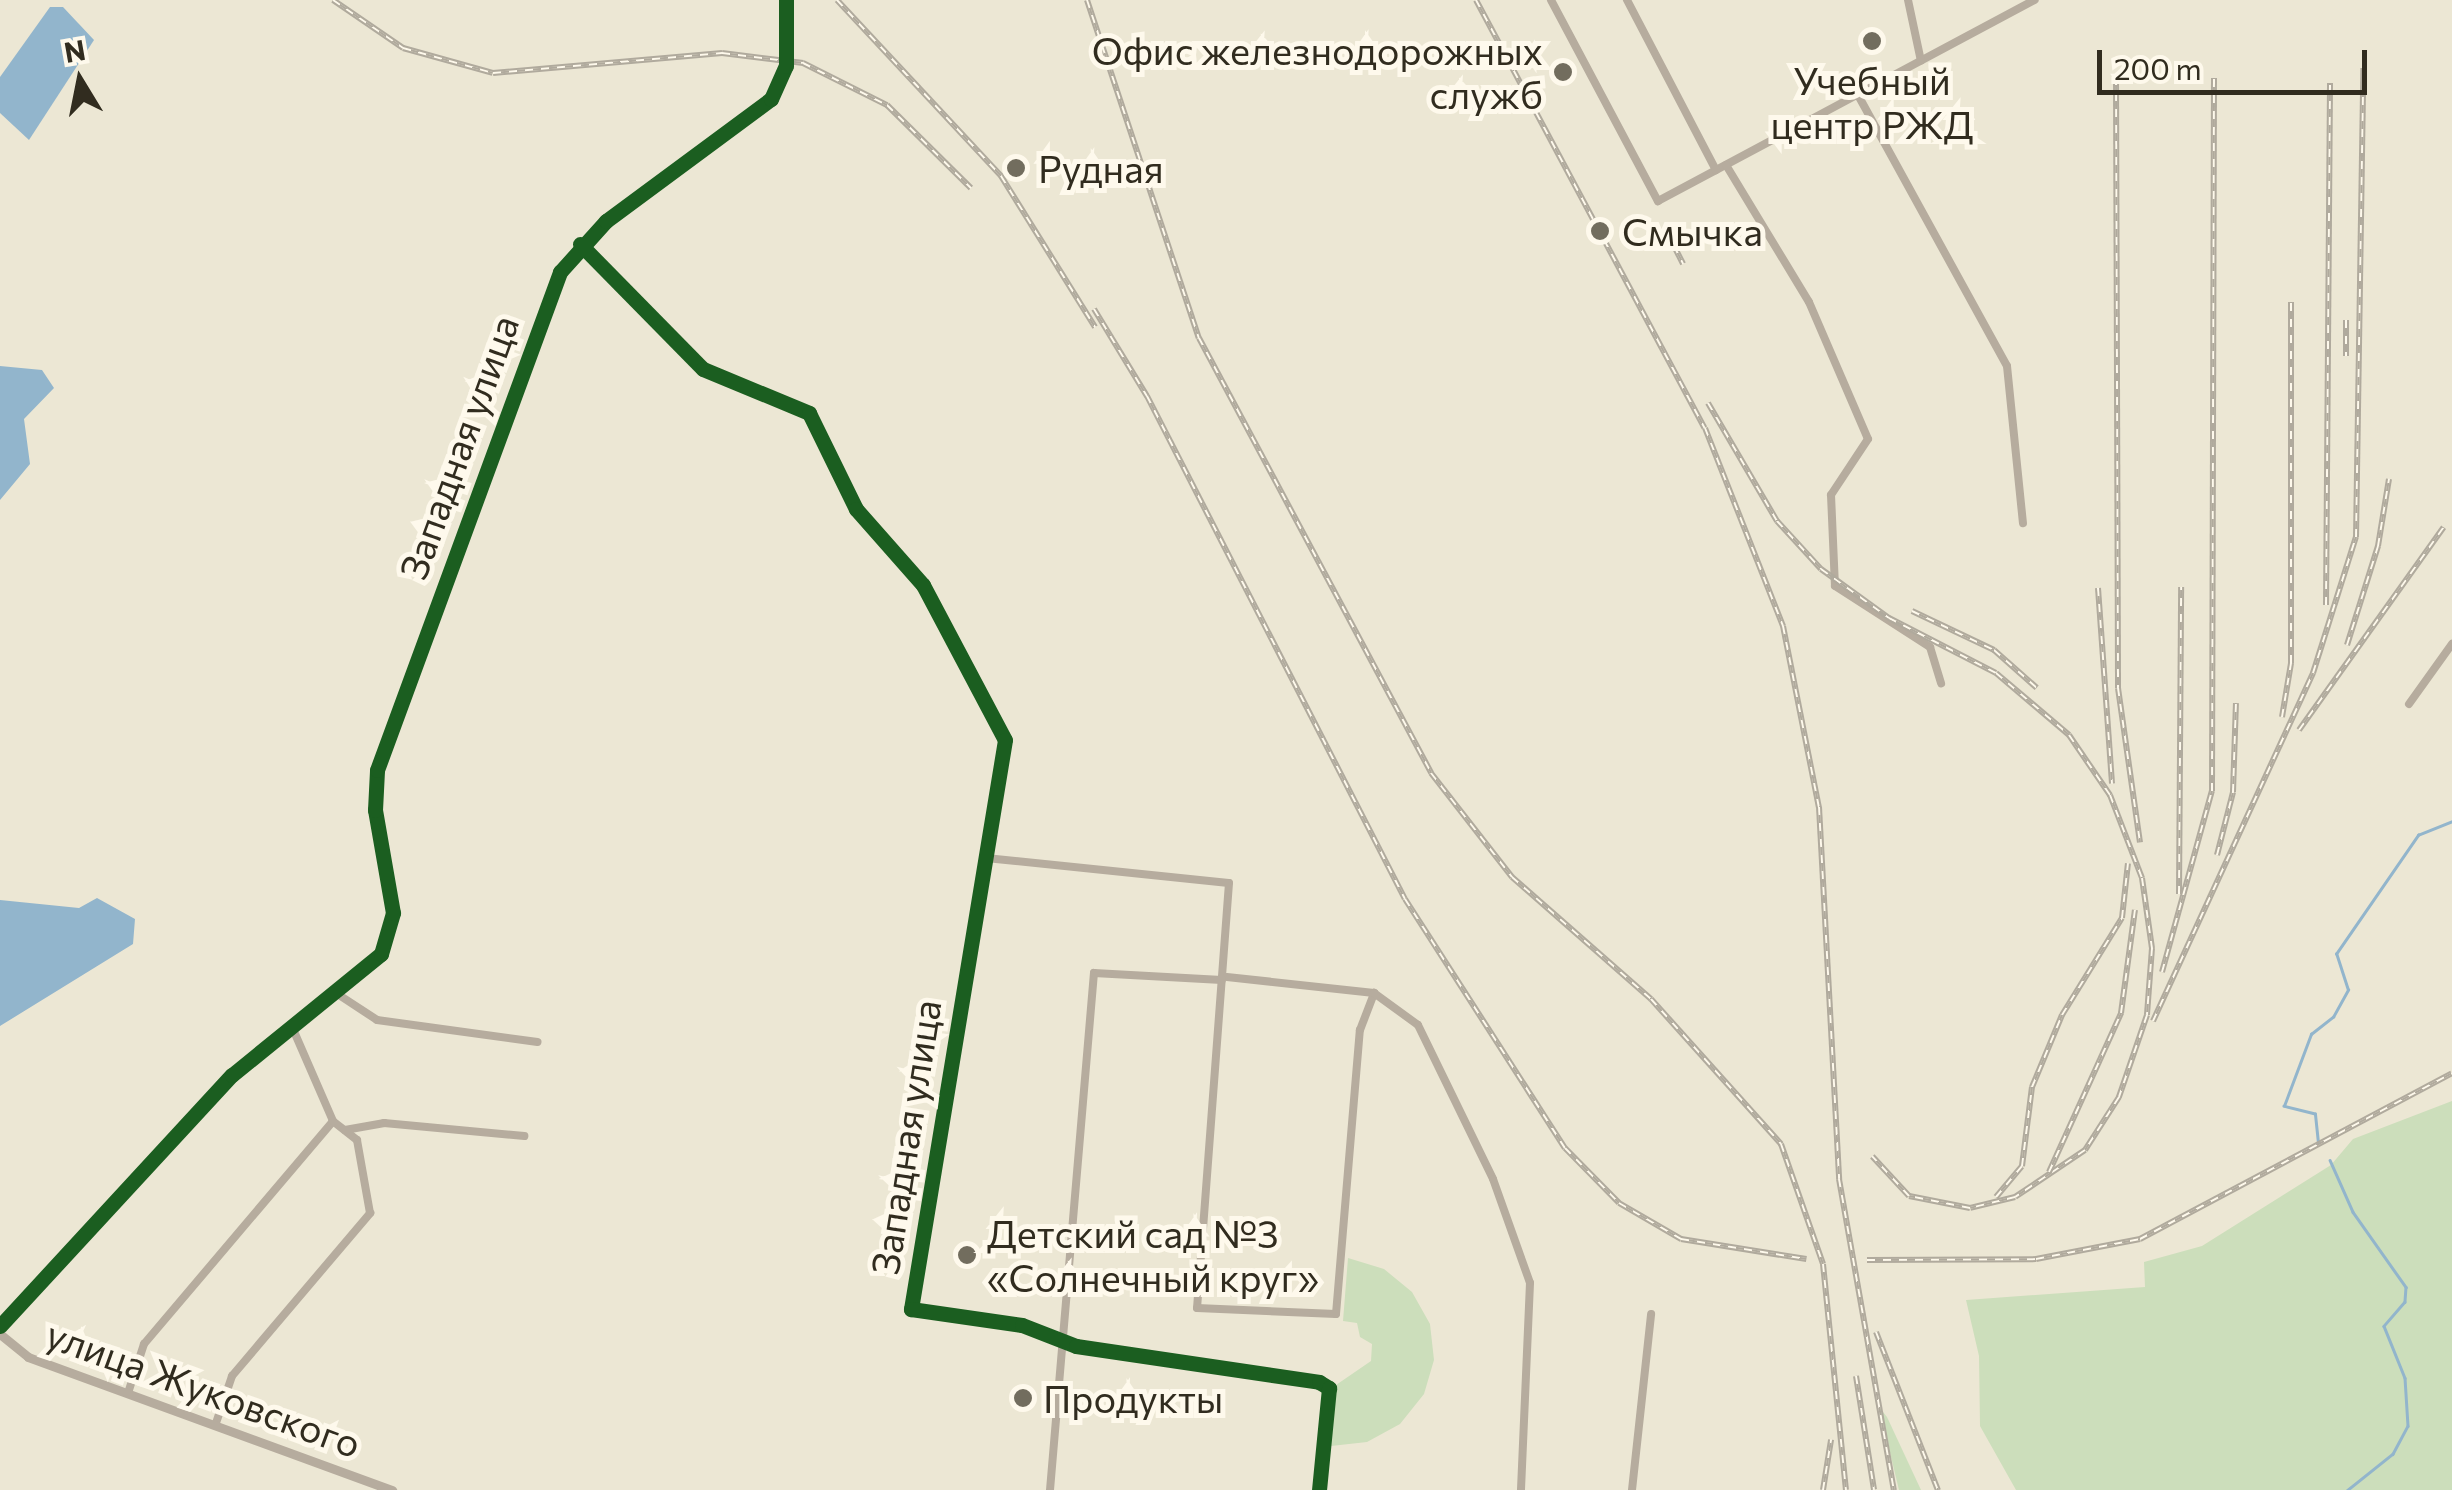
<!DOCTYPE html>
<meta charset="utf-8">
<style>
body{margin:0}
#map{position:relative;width:2452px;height:1490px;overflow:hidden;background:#ece7d4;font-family:Commissioner,sans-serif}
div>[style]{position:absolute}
.green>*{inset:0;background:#ccdebb}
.water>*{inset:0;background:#92b5cc}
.stream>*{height:2.5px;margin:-1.25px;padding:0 1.25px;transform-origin:1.25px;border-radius:1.25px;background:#92b5cc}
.minor>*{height:8px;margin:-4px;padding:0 4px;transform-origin:4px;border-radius:4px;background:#b6ac9e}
.tertiary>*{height:9px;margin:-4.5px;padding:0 4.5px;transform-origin:4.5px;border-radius:4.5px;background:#b6ac9e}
.rail>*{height:6px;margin-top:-3px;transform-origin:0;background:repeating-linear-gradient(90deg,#fef9ec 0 8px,#b0aa9d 0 16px);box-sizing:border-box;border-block:2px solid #b0aa9d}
.cycleway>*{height:15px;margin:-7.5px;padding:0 7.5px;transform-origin:7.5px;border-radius:7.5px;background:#1b5e20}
.dots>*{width:28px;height:28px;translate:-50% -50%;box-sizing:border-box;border:5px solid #fef9ec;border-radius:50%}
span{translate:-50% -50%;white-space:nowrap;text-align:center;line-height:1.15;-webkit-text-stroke:10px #fef9ec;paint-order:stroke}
.poi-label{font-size:38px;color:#312c1f}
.right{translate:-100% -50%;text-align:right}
.left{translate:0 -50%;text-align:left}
.street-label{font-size:38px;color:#312c1f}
.north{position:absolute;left:30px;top:30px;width:100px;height:100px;-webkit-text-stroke:8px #fef9ec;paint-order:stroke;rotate:350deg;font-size:28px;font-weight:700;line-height:40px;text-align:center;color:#312c1f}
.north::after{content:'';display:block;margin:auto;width:35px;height:45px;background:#312c1f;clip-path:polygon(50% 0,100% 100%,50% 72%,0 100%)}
.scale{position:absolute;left:2097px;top:50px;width:270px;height:45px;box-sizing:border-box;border:5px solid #312c1f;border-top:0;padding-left:12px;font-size:30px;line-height:35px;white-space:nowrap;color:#312c1f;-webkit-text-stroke:8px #fef9ec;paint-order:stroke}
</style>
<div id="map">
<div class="green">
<div style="clip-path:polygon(2452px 1101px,2452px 1490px,2016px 1490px,1980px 1426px,1979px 1356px,1966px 1300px,2145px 1287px,2144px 1262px,2202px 1246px,2331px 1165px,2353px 1139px)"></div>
<div style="clip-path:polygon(1348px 1258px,1384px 1269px,1412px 1292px,1430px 1324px,1434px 1360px,1424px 1394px,1400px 1424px,1367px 1442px,1331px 1446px,1336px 1385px,1371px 1361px,1372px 1344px,1360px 1337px,1357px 1323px,1343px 1321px)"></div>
<div style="clip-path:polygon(1879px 1407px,1887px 1417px,1921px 1490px,1899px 1490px)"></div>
</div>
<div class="water">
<div style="clip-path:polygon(50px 7px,63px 7px,94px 40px,29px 140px,0 113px,0 77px)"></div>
<div style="clip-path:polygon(0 366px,42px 370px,54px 388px,24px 419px,30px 464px,0 500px)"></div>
<div style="clip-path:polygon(97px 898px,135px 919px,133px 944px,0 1026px,0 900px,79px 908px)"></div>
</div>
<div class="stream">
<div style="left:2318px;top:1143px;width:29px;rotate:-96deg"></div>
<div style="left:2315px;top:1114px;width:32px;rotate:-166deg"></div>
<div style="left:2284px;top:1106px;width:77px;rotate:-69.4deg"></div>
<div style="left:2311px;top:1034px;width:28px;rotate:-38deg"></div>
<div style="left:2333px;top:1017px;width:31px;rotate:-61deg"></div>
<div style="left:2348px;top:990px;width:38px;rotate:-108deg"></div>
<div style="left:2336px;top:954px;width:145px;rotate:-55.4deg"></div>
<div style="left:2418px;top:835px;width:37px;rotate:-22deg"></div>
<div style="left:2330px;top:1160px;width:57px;rotate:66.1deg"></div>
<div style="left:2353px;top:1212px;width:92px;rotate:54.8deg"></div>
<div style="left:2406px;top:1287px;width:15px;rotate:94deg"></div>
<div style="left:2405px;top:1302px;width:32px;rotate:131deg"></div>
<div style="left:2384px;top:1326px;width:56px;rotate:68deg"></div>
<div style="left:2405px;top:1378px;width:48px;rotate:86.4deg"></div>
<div style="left:2408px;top:1426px;width:32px;rotate:118deg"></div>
<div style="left:2393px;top:1454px;width:58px;rotate:141.3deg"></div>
</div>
<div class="minor">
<div style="left:1551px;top:0;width:228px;rotate:62deg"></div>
<div style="left:1658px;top:201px;width:427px;rotate:-28.1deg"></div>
<div style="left:1627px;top:0;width:192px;rotate:62.4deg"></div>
<div style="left:1908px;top:0;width:62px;rotate:78deg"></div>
<div style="left:1858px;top:95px;width:309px;rotate:61.2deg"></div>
<div style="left:2007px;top:366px;width:158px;rotate:84.2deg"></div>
<div style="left:1726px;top:165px;width:160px;rotate:58.8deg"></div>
<div style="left:1809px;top:302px;width:149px;rotate:66.7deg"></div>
<div style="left:1868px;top:439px;width:67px;rotate:123.5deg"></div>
<div style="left:1831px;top:495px;width:91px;rotate:87.5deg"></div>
<div style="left:1835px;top:586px;width:113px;rotate:32.7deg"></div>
<div style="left:1930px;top:647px;width:38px;rotate:73deg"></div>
<div style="left:580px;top:244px;width:175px;rotate:45.5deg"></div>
<div style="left:703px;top:369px;width:115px;rotate:22.5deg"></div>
<div style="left:809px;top:413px;width:107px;rotate:63.9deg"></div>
<div style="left:856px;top:509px;width:101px;rotate:48.6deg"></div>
<div style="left:923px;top:585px;width:175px;rotate:62.1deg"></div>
<div style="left:1005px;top:740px;width:577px;rotate:99.38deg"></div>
<div style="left:911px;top:1309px;width:112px;rotate:8.2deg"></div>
<div style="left:1022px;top:1325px;width:58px;rotate:21.3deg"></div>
<div style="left:1076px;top:1346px;width:246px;rotate:8.4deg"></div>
<div style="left:1319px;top:1382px;width:12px;rotate:31deg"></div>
<div style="left:1329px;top:1388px;width:102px;rotate:95.6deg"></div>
<div style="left:2409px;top:704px;width:74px;rotate:-54.4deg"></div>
<div style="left:986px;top:858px;width:244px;rotate:5.9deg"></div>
<div style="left:1229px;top:883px;width:426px;rotate:94.3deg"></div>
<div style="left:1197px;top:1308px;width:139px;rotate:2.5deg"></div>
<div style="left:1336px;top:1314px;width:285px;rotate:-85.2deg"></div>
<div style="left:1360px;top:1030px;width:40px;rotate:-69deg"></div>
<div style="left:1227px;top:977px;width:148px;rotate:6.2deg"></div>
<div style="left:1374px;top:993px;width:54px;rotate:36deg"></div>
<div style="left:1418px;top:1025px;width:171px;rotate:64deg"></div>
<div style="left:1493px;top:1179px;width:110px;rotate:70.4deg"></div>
<div style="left:1530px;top:1283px;width:207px;rotate:92.5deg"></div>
<div style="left:339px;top:995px;width:45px;rotate:33.3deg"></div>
<div style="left:377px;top:1020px;width:162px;rotate:7.8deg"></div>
<div style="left:345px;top:1130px;width:40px;rotate:-10deg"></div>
<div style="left:384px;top:1123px;width:141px;rotate:5.3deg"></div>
<div style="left:0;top:1326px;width:342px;rotate:-47.3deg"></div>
<div style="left:232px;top:1075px;width:192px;rotate:-39.1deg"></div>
<div style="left:381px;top:954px;width:43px;rotate:-73.7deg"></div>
<div style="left:393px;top:913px;width:105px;rotate:-99.9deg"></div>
<div style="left:375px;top:810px;width:40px;rotate:-87.1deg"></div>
<div style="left:377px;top:770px;width:531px;rotate:-69.82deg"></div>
<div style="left:560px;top:272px;width:69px;rotate:-48deg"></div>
<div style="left:606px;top:221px;width:205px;rotate:-36.5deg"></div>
<div style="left:771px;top:99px;width:36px;rotate:-66deg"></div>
<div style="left:786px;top:66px;width:66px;rotate:-90deg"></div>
<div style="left:128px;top:1393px;width:52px;rotate:-71.9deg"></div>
<div style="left:144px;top:1344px;width:292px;rotate:-49.7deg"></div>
<div style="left:216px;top:1423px;width:50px;rotate:-71.2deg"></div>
<div style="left:232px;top:1376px;width:214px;rotate:-49.7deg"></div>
<div style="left:370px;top:1213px;width:74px;rotate:-100.1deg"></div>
<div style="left:357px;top:1140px;width:31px;rotate:-142deg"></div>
<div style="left:333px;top:1121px;width:100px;rotate:-113.5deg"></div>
<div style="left:1050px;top:1490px;width:519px;rotate:-85.14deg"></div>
<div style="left:1094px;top:973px;width:128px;rotate:3.1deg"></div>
<div style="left:1632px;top:1490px;width:177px;rotate:-83.8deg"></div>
</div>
<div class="tertiary">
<div style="left:0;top:1334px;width:36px;rotate:39deg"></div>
<div style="left:28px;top:1357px;width:388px;rotate:20.1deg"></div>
</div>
<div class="rail">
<div style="left:333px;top:0;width:85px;rotate:34.4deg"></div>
<div style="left:403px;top:48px;width:93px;rotate:15.5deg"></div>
<div style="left:493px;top:73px;width:230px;rotate:-5deg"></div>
<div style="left:722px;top:53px;width:82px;rotate:7deg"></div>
<div style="left:803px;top:63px;width:94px;rotate:26.6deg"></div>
<div style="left:887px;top:105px;width:118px;rotate:44.7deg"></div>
<div style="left:837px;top:0;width:241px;rotate:47deg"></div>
<div style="left:1001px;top:176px;width:178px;rotate:58.1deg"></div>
<div style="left:1087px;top:0;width:356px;rotate:71.7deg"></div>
<div style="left:1199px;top:338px;width:493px;rotate:61.9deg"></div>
<div style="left:1431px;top:773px;width:132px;rotate:52.1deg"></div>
<div style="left:1512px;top:877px;width:185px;rotate:41.3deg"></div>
<div style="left:1651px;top:999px;width:195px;rotate:48.1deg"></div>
<div style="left:1781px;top:1144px;width:127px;rotate:70.7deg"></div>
<div style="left:1823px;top:1264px;width:227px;rotate:84.2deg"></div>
<div style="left:1476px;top:0;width:485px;rotate:61.9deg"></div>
<div style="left:1705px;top:428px;width:213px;rotate:68.5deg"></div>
<div style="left:1783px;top:626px;width:185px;rotate:78.8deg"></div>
<div style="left:1819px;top:807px;width:373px;rotate:86.9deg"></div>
<div style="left:1839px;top:1179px;width:316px;rotate:80deg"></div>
<div style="left:2116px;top:77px;width:611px;rotate:89.81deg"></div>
<div style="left:2118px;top:688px;width:156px;rotate:81.9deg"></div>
<div style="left:1674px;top:246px;width:20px;rotate:63deg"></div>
<div style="left:1094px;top:309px;width:102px;rotate:58.7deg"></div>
<div style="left:1147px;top:396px;width:565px;rotate:62.85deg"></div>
<div style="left:1405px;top:899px;width:296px;rotate:57.3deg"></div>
<div style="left:1565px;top:1148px;width:77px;rotate:45.5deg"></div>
<div style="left:1619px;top:1203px;width:72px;rotate:30.1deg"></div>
<div style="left:1681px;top:1239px;width:127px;rotate:9.1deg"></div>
<div style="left:2346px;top:320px;width:36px;rotate:90deg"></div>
<div style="left:1708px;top:403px;width:137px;rotate:59.7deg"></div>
<div style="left:1777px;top:521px;width:65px;rotate:47.5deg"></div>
<div style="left:1821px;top:569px;width:84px;rotate:35.8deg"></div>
<div style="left:1889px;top:618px;width:120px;rotate:27.2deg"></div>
<div style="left:1996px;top:673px;width:96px;rotate:40.3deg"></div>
<div style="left:2069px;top:735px;width:73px;rotate:55.7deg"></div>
<div style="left:2110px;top:795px;width:89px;rotate:68.9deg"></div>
<div style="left:2142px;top:878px;width:71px;rotate:81.9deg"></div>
<div style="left:2152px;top:948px;width:67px;rotate:94.3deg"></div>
<div style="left:2147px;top:1015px;width:87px;rotate:108.9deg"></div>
<div style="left:2119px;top:1097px;width:63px;rotate:122.7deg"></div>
<div style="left:2085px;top:1150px;width:84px;rotate:146.1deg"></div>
<div style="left:2015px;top:1197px;width:46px;rotate:166.3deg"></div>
<div style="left:1970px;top:1208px;width:62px;rotate:-168.9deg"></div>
<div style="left:1909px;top:1196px;width:54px;rotate:-132.8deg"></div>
<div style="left:2098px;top:588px;width:196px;rotate:85.9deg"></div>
<div style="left:2326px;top:605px;width:522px;rotate:-89.56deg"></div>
<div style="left:1912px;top:611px;width:91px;rotate:25.4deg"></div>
<div style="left:1994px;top:650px;width:57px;rotate:41.5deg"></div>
<div style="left:2347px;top:645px;width:104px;rotate:-72.6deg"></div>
<div style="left:2378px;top:546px;width:68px;rotate:-80.7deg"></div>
<div style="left:2282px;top:717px;width:55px;rotate:-80.5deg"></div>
<div style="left:2291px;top:663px;width:361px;rotate:-90deg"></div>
<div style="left:2299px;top:730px;width:249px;rotate:-54.5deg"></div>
<div style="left:2217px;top:855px;width:65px;rotate:-75.7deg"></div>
<div style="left:2233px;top:792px;width:89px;rotate:-88.1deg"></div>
<div style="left:2179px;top:894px;width:307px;rotate:-89.6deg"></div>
<div style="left:2162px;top:972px;width:188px;rotate:-74.6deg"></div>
<div style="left:2212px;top:791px;width:713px;rotate:-89.84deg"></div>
<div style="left:2153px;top:1021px;width:383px;rotate:-65.3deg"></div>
<div style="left:2313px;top:673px;width:143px;rotate:-72.5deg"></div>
<div style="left:2356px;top:537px;width:469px;rotate:-89.1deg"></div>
<div style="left:2049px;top:1172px;width:175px;rotate:-65.6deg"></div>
<div style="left:2121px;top:1013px;width:104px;rotate:-82.3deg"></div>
<div style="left:1996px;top:1197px;width:40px;rotate:-50deg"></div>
<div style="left:2022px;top:1166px;width:80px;rotate:-82.8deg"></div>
<div style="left:2032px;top:1087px;width:78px;rotate:-67.4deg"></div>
<div style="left:2062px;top:1015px;width:114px;rotate:-58.3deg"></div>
<div style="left:2122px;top:918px;width:55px;rotate:-83.8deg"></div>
<div style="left:1867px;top:1260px;width:169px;rotate:-0.3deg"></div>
<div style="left:2036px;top:1259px;width:106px;rotate:-10.9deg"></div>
<div style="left:2140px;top:1239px;width:353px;rotate:-28deg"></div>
<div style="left:1876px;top:1332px;width:170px;rotate:68.6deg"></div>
<div style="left:1856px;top:1376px;width:115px;rotate:81deg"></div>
<div style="left:1823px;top:1490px;width:51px;rotate:-80.9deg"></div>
</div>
<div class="cycleway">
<div style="left:580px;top:244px;width:175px;rotate:45.5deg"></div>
<div style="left:703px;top:369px;width:115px;rotate:22.5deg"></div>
<div style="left:809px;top:413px;width:107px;rotate:63.9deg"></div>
<div style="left:856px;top:509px;width:101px;rotate:48.6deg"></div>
<div style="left:923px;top:585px;width:175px;rotate:62.1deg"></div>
<div style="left:1005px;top:740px;width:577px;rotate:99.38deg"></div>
<div style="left:911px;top:1309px;width:112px;rotate:8.2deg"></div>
<div style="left:1022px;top:1325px;width:58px;rotate:21.3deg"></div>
<div style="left:1076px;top:1346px;width:246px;rotate:8.4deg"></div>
<div style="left:1319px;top:1382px;width:12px;rotate:31deg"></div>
<div style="left:1329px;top:1388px;width:102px;rotate:95.6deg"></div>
<div style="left:0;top:1326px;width:342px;rotate:-47.3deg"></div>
<div style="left:232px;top:1075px;width:192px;rotate:-39.1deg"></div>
<div style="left:381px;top:954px;width:43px;rotate:-73.7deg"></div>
<div style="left:393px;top:913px;width:105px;rotate:-99.9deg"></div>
<div style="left:375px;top:810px;width:40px;rotate:-87.1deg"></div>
<div style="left:377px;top:770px;width:531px;rotate:-69.82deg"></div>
<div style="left:560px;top:272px;width:69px;rotate:-48deg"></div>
<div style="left:606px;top:221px;width:205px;rotate:-36.5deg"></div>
<div style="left:771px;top:99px;width:36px;rotate:-66deg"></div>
<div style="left:786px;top:66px;width:66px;rotate:-90deg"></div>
</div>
<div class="dots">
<div style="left:1872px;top:41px;background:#726d5e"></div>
<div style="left:1563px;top:72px;background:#726d5e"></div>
<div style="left:1016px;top:168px;background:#726d5e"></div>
<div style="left:1600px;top:231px;background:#726d5e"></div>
<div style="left:967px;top:1255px;background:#726d5e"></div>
<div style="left:1023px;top:1398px;background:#726d5e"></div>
</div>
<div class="poi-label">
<span class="right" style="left:1543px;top:72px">Офис железнодорожных<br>служб</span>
<span style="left:1872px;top:102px">Учебный<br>центр РЖД</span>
<span class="left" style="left:1038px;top:168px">Рудная</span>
<span class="left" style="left:1622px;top:231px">Смычка</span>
<span class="left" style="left:987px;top:1255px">Детский сад №3<br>«Солнечный круг»</span>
<span class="left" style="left:1043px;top:1398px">Продукты</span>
</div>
<div class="street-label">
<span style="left:458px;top:447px;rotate:-70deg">Западная улица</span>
<span style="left:905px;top:1137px;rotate:-81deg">Западная улица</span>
<span style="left:204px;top:1388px;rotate:20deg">улица Жуковского</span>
</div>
<div class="north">N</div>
<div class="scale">200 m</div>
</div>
